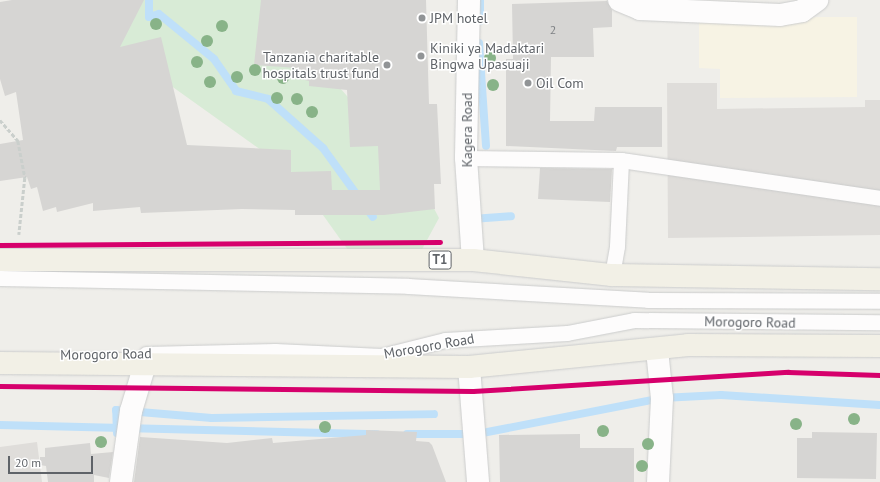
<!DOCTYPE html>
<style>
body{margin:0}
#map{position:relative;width:880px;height:482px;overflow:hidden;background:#efeeea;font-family:"PT Sans",sans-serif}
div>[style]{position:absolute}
.commercial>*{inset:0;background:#f7f3e4}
.industrial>*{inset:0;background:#dfddda}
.green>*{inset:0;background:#d8ebd6}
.stream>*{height:8px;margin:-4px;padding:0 4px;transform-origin:4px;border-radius:4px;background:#bfe0f9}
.building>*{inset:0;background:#d6d5d3}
.path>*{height:2.5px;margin-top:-1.25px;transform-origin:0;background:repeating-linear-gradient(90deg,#cacfcc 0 4px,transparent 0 6px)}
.roads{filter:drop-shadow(0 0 1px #cbcccc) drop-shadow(0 0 1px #cbcccc)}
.service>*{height:15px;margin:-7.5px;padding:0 7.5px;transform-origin:7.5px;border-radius:7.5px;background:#fdfcfc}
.minor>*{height:22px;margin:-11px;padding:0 11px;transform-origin:11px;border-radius:11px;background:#fdfcfc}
.tertiary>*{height:22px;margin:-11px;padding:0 11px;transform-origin:11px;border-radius:11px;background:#fdfcfc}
.secondary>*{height:22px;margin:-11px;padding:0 11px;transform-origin:11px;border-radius:11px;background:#fdfcfc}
.trunk>*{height:22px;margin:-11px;padding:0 11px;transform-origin:11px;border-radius:11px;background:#f2f0e6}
.cycleway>*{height:5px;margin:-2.5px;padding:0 2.5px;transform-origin:2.5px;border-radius:2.5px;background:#d6006c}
.trees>*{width:12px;height:12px;margin:-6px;border-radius:50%;background:#88b388}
.dots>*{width:11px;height:11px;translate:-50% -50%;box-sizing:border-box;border:2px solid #fff;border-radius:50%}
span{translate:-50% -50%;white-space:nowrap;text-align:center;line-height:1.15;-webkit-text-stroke:3px #fff;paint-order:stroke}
.number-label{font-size:12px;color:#7e8184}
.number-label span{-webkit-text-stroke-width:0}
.shield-label span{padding:1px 3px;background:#fff;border:1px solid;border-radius:3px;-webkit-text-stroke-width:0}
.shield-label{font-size:13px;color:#5f6368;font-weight:700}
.poi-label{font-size:14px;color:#5f6368}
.left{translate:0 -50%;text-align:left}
.right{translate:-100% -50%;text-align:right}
.street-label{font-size:14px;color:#5f6368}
.scale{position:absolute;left:8px;top:456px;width:85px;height:18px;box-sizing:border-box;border:2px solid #5f6368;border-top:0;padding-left:5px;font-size:12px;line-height:14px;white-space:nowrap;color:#5f6368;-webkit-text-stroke:3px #fff;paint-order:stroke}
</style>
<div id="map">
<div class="commercial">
<div style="clip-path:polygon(823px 17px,857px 17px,857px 97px,720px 98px,720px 69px,699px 68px,699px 20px)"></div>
</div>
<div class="industrial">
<div style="clip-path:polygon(667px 83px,717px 83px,717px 109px,865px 107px,865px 100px,880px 100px,880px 235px,668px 238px)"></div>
<div style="clip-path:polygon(37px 442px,42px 482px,0 482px,0 447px)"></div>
</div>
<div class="green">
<div style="clip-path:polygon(62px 0,263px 0,417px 176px,439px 218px,420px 253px,348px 250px,293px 173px,79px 20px)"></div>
</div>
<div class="stream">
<div style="left:149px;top:0;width:17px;rotate:90deg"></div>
<div style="left:149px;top:17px;width:10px;rotate:-17deg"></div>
<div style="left:159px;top:14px;width:71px;rotate:39.3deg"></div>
<div style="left:214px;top:59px;width:39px;rotate:55deg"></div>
<div style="left:236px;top:91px;width:33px;rotate:14deg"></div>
<div style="left:268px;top:99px;width:74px;rotate:41.7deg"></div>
<div style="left:323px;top:148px;width:85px;rotate:54.1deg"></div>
<div style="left:480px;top:21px;width:21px;rotate:-90deg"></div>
<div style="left:479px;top:43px;width:103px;rotate:86.1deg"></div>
<div style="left:472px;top:219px;width:39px;rotate:-4deg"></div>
<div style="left:0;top:425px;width:377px;rotate:1.4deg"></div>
<div style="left:117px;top:433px;width:23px;rotate:-92deg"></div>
<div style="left:116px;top:410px;width:96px;rotate:4.8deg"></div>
<div style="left:212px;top:418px;width:222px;rotate:-1deg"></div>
<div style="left:407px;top:434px;width:70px"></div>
<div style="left:477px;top:434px;width:188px;rotate:-11deg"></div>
<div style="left:662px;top:398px;width:59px;rotate:-2.9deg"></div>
<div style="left:721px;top:395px;width:159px;rotate:3.6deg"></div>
</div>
<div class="building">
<div style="clip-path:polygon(12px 0,144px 0,120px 47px,161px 37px,187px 145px,291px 150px,291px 172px,331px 171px,332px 190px,380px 190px,378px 146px,350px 147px,347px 90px,309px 86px,309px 81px,296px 78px,298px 68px,254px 65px,261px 0,426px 0,429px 104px,437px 104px,441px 184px,434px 184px,435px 209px,384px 215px,295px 215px,295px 210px,242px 209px,141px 213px,140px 207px,93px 211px,93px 203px,57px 212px,56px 207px,43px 211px,37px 187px,31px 189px,27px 177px,0 181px,0 144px,23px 140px,16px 92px,5px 96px,0 79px,0 2px)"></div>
<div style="clip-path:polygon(607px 1px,612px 10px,612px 27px,593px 28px,594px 57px,551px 57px,550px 121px,594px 121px,595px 107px,662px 107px,662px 147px,617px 147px,616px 151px,506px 146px,506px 59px,513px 59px,512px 4px)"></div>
<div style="clip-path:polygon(540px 168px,612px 169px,610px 202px,538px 199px)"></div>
<div style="clip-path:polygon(366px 430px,417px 432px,416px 441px,429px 442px,432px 445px,446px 482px,134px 482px,140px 437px,227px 443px,272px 438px,273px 443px,366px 435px)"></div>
<div style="clip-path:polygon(812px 432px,877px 433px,876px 479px,797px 478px,797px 438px,812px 438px)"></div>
<div style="clip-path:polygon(580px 434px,580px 448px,634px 448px,634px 482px,500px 482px,499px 435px)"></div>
<div style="clip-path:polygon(90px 443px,91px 454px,113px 452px,109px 478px,94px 475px,94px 482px,48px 482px,46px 466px,40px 465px,40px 457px,45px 457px,45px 448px)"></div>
</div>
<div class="path">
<div style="left:0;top:120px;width:28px;rotate:49deg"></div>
<div style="left:18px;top:141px;width:38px;rotate:79deg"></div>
<div style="left:25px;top:178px;width:57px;rotate:96deg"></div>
</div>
<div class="roads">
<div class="service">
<div style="left:466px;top:158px;width:155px;rotate:0.7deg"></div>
<div style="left:621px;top:160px;width:262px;rotate:8.3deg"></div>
<div style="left:612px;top:275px;width:29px;rotate:-80deg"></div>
<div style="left:617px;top:246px;width:86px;rotate:-87.3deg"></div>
<div style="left:0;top:278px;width:408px;rotate:1.1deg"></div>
<div style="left:408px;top:286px;width:240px;rotate:3.3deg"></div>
<div style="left:648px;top:300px;width:232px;rotate:0.2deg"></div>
<div style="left:146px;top:354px;width:129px;rotate:-1.3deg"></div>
<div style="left:275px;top:351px;width:106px;rotate:2.7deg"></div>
<div style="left:381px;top:356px;width:66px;rotate:-14deg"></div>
<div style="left:445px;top:340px;width:122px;rotate:-3.3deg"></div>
<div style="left:567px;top:333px;width:68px;rotate:-11deg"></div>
<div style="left:634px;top:320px;width:246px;rotate:0.5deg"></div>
</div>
<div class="minor">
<div style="left:619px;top:0;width:23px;rotate:23deg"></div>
<div style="left:640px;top:9px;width:140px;rotate:2.5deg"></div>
<div style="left:780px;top:15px;width:22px;rotate:-10deg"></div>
<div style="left:802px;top:11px;width:19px;rotate:-36deg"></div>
<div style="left:657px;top:350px;width:48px;rotate:84.1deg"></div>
<div style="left:662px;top:398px;width:84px;rotate:92.7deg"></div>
<div style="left:121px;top:482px;width:72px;rotate:-82deg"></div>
<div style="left:131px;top:411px;width:49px;rotate:-73.4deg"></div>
</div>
<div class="tertiary">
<div style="left:469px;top:0;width:158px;rotate:91.1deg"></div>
<div style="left:466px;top:158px;width:102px;rotate:86.1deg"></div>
</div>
<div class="secondary">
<div style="left:469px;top:367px;width:115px;rotate:85.5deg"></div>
</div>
<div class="trunk">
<div style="left:0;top:260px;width:473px"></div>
<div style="left:473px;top:260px;width:140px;rotate:6.2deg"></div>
<div style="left:612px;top:275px;width:268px;rotate:0.9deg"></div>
<div style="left:0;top:363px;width:469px;rotate:0.5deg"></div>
<div style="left:469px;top:367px;width:220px;rotate:-5.7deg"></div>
<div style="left:688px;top:345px;width:192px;rotate:0.3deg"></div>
</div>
</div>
<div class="cycleway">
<div style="left:0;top:245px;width:440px;rotate:-0.4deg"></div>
<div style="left:0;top:386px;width:473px;rotate:0.6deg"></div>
<div style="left:473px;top:391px;width:316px;rotate:-3.5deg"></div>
<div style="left:788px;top:372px;width:92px;rotate:1.9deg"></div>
</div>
<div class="trees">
<div style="left:156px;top:24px"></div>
<div style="left:222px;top:26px"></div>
<div style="left:207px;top:41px"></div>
<div style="left:490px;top:58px"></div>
<div style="left:197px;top:62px"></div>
<div style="left:255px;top:70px"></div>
<div style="left:237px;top:77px"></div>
<div style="left:283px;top:78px"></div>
<div style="left:210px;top:82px"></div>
<div style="left:493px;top:85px"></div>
<div style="left:277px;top:98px"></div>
<div style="left:297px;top:99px"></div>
<div style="left:312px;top:112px"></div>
<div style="left:854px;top:419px"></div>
<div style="left:796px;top:424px"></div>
<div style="left:325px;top:427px"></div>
<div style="left:603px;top:431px"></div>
<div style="left:101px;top:442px"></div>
<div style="left:648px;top:444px"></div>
<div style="left:642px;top:466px"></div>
</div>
<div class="dots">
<div style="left:422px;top:18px;background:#919496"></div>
<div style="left:421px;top:56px;background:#919496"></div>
<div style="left:387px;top:65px;background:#919496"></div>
<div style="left:528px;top:83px;background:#919496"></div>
</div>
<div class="number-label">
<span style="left:553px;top:30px">2</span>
</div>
<div class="shield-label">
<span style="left:440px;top:260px">T1</span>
</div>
<div class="poi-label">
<span class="left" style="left:430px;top:18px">JPM hotel</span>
<span class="left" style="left:430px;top:56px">Kiniki ya Madaktari<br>Bingwa Upasuaji</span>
<span class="right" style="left:379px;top:65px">Tanzania charitable<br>hospitals trust fund</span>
<span class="left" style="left:536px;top:83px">Oil Com</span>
</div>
<div class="street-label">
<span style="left:467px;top:130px;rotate:-90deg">Kagera Road</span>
<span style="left:750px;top:322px;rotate:1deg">Morogoro Road</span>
<span style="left:429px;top:346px;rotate:-10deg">Morogoro Road</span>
<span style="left:106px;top:354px;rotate:-1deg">Morogoro Road</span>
</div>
<div class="scale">20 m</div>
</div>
